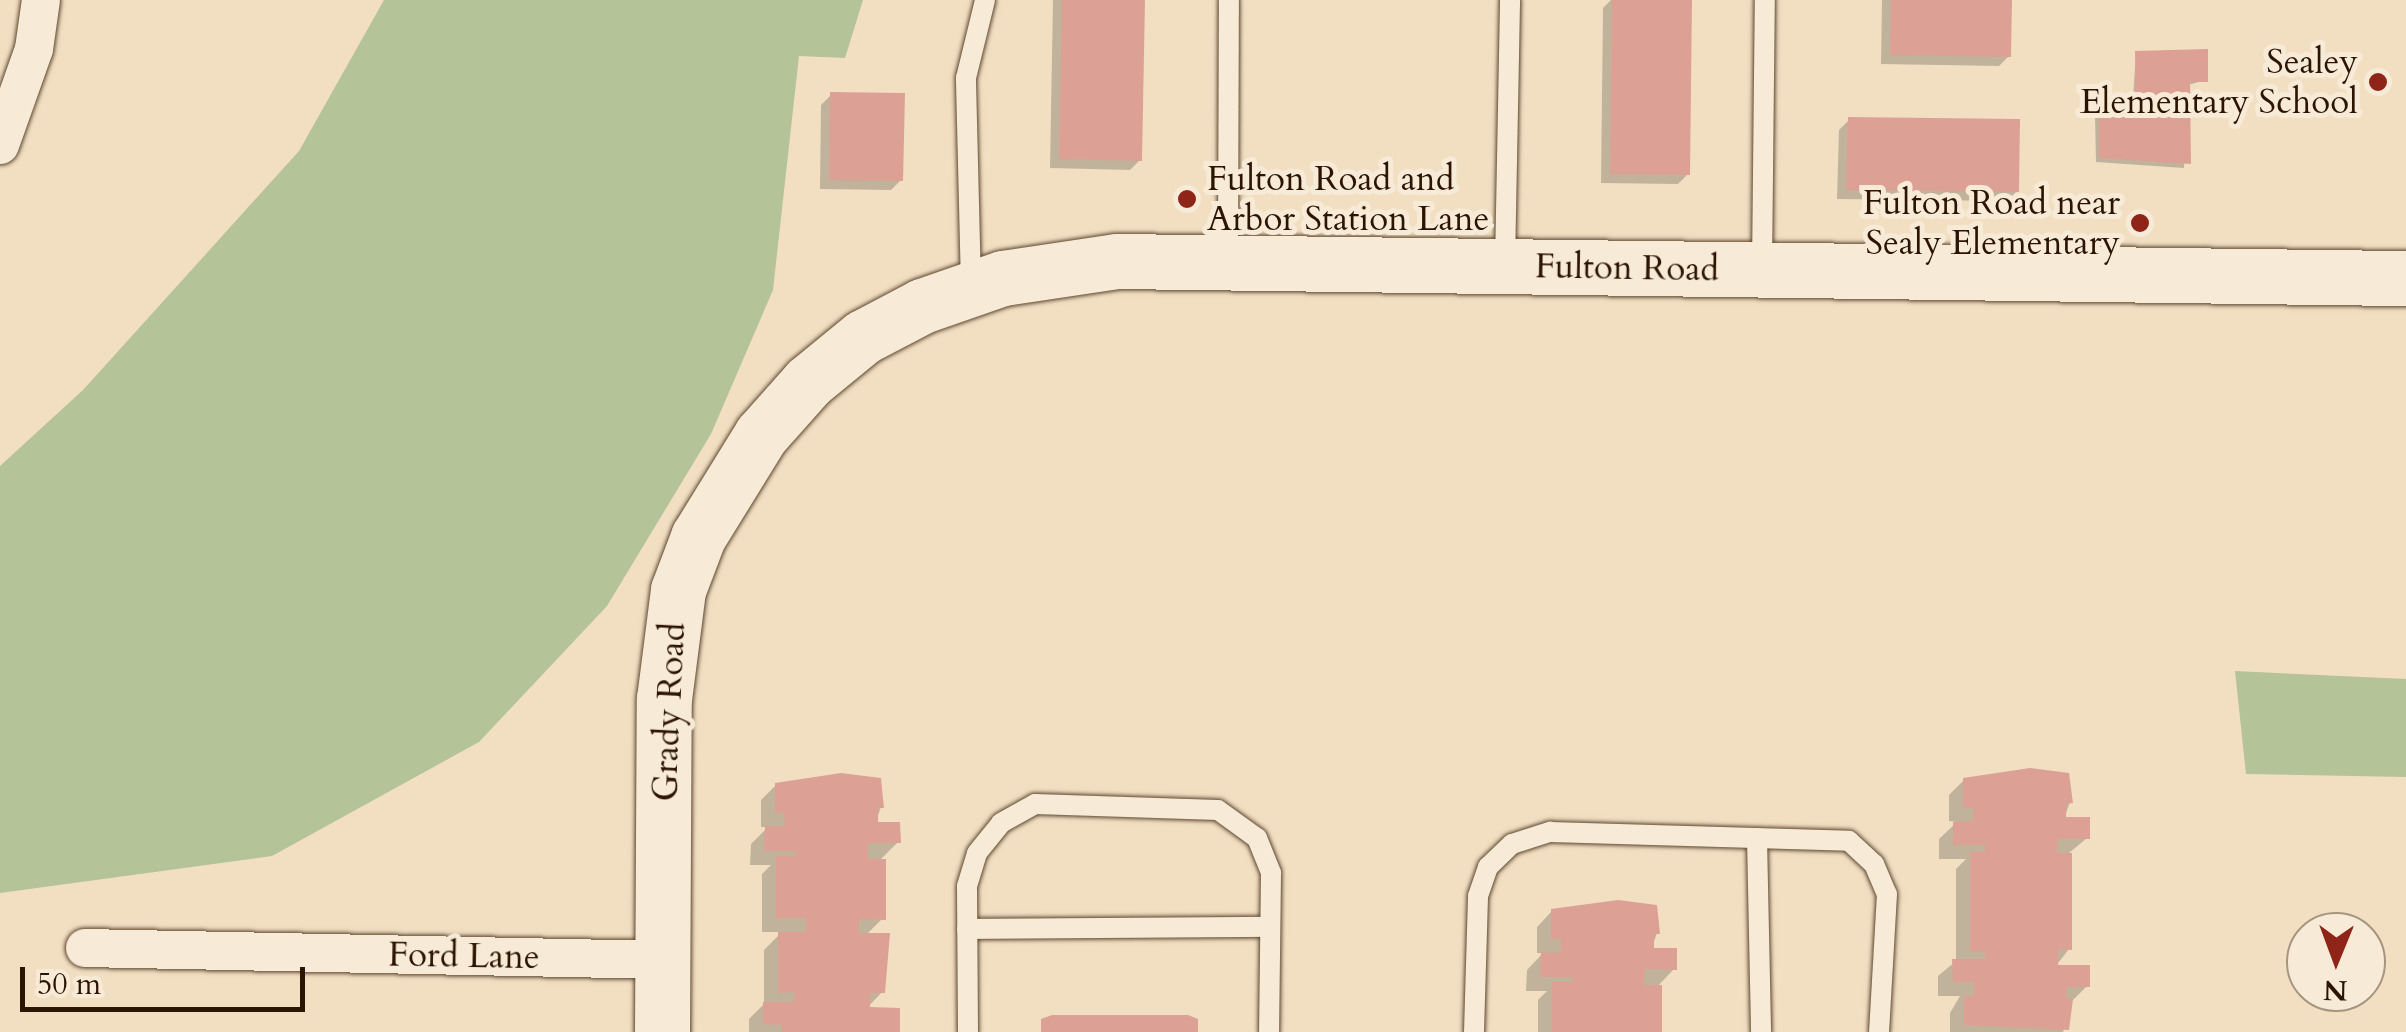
<!DOCTYPE html>
<style>
body{margin:0}
#map{position:relative;width:2406px;height:1032px;overflow:hidden;background:#f2dfc2;font-family:Cardo,serif}
div>[style]{position:absolute}
.green>*{inset:0;background:#b4c398}
.shadow>*{inset:0;background:#0003}
.building>*{inset:0;background:#dca194}
.roads{filter:drop-shadow(0 0 2px #5e4830) drop-shadow(0 0 2px #5e4830)}
.lane>*{height:20px;margin:-10px;padding:0 10px;transform-origin:10px;border-radius:10px;background:#f7ead7}
.street>*{height:38px;margin:-19px;padding:0 19px;transform-origin:19px;border-radius:19px;background:#f7ead7}
.secondary>*{height:55px;margin:-27.5px;padding:0 27.5px;transform-origin:27.5px;border-radius:27.5px;background:#f7ead7}
.dots>*{width:28px;height:28px;translate:-50% -50%;box-sizing:border-box;border:5px solid #f7ead7;border-radius:50%}
span{translate:-50% -50%;white-space:nowrap;text-align:center;line-height:1.15;-webkit-text-stroke:10px #f7ead7;paint-order:stroke}
.poi-label{font-size:35px;color:#2c1500}
.right{translate:-100% -50%;text-align:right}
.left{translate:0 -50%;text-align:left}
.street-label{font-size:35px;color:#2c1500}
.north{position:absolute;left:2286px;top:912px;width:100px;height:100px;box-sizing:border-box;background:#f7ead7;border:2px solid #a69581;border-radius:50%;rotate:181deg;font-size:28px;font-weight:700;line-height:40px;text-align:center;color:#2c1500}
.north::after{content:'';display:block;margin:auto;width:35px;height:45px;background:#8f2418;clip-path:polygon(50% 0,100% 100%,50% 72%,0 100%)}
.scale{position:absolute;left:20px;top:967px;width:285px;height:45px;box-sizing:border-box;border:5px solid #2c1500;border-top:0;padding-left:12px;font-size:30px;line-height:35px;white-space:nowrap;color:#2c1500;-webkit-text-stroke:8px #f7ead7;paint-order:stroke}
</style>
<div id="map">
<div class="green">
<div style="clip-path:polygon(384px 0,863px 0,845px 58px,799px 56px,773px 290px,711px 434px,607px 606px,479px 742px,272px 856px,0 893px,0 466px,83px 390px,299px 151px)"></div>
<div style="clip-path:polygon(2235px 671px,2406px 679px,2406px 777px,2246px 774px)"></div>
</div>
<div class="shadow">
<div style="clip-path:polygon(1053px 0,1143px 0,1140px 160px,1130px 170px,1050px 168px)"></div>
<div style="clip-path:polygon(1611px 0,1690px 0,1688px 174px,1678px 184px,1601px 183px,1603px 8px)"></div>
<div style="clip-path:polygon(1882px 0,2010px 0,2009px 56px,1999px 66px,1881px 64px)"></div>
<div style="clip-path:polygon(2136px 53px,2206px 80px,2188px 85px,2184px 168px,2096px 162px,2095px 117px,2132px 112px)"></div>
<div style="clip-path:polygon(831px 95px,901px 180px,891px 190px,820px 189px,821px 105px)"></div>
<div style="clip-path:polygon(1849px 120px,2017px 191px,2007px 201px,1837px 199px,1839px 130px)"></div>
<div style="clip-path:polygon(1964px 780px,2070px 802px,2064px 819px,2087px 838px,2069px 853px,2069px 949px,2055px 967px,2087px 986px,2072px 1001px,2063px 1032px,1950px 1032px,1950px 1013px,1960px 996px,1938px 996px,1938px 976px,1956px 961px,1956px 869px,1966px 859px,1939px 859px,1939px 839px,1957px 822px,1949px 821px,1949px 795px)"></div>
<div style="clip-path:polygon(776px 785px,881px 807px,875px 824px,898px 842px,879px 861px,883px 918px,866px 935px,883px 991px,865px 1010px,896px 1032px,749px 1032px,749px 1019px,764px 1004px,764px 950px,782px 932px,762px 932px,762px 874px,771px 865px,750px 865px,751px 844px,768px 827px,761px 827px,761px 800px)"></div>
<div style="clip-path:polygon(1552px 911px,1657px 933px,1651px 950px,1674px 969px,1656px 988px,1660px 1032px,1538px 1032px,1538px 1000px,1547px 991px,1526px 991px,1527px 970px,1543px 953px,1537px 953px,1537px 927px)"></div>
</div>
<div class="building">
<div style="clip-path:polygon(1062px 0,1145px 0,1142px 161px,1059px 159px)"></div>
<div style="clip-path:polygon(1612px 0,1692px 0,1690px 175px,1610px 174px)"></div>
<div style="clip-path:polygon(1891px 0,2012px 0,2011px 57px,1890px 55px)"></div>
<div style="clip-path:polygon(2208px 49px,2208px 82px,2190px 82px,2191px 164px,2099px 158px,2099px 110px,2136px 110px,2135px 51px)"></div>
<div style="clip-path:polygon(830px 92px,905px 93px,903px 181px,829px 180px)"></div>
<div style="clip-path:polygon(1848px 117px,2020px 119px,2019px 192px,1846px 190px)"></div>
<div style="clip-path:polygon(2030px 768px,2069px 773px,2073px 803px,2066px 804px,2066px 817px,2090px 817px,2090px 839px,2058px 839px,2057px 853px,2072px 853px,2072px 950px,2058px 949px,2058px 965px,2090px 965px,2090px 987px,2066px 987px,2066px 999px,2073px 999px,2069px 1030px,1964px 1025px,1964px 996px,1974px 996px,1974px 982px,1953px 982px,1952px 959px,1985px 959px,1985px 951px,1970px 952px,1970px 852px,1985px 852px,1985px 845px,1953px 845px,1953px 822px,1973px 821px,1974px 808px,1963px 807px,1963px 778px)"></div>
<div style="clip-path:polygon(841px 773px,881px 778px,884px 808px,878px 808px,878px 822px,900px 822px,901px 843px,868px 843px,868px 859px,886px 859px,886px 920px,859px 919px,859px 933px,890px 933px,885px 993px,870px 993px,870px 1007px,900px 1008px,900px 1032px,782px 1032px,782px 1025px,763px 1024px,763px 1002px,794px 1002px,794px 992px,778px 993px,778px 932px,806px 932px,806px 918px,776px 918px,776px 856px,796px 856px,796px 851px,764px 851px,765px 826px,785px 826px,784px 813px,775px 813px,775px 783px)"></div>
<div style="clip-path:polygon(1618px 900px,1657px 905px,1660px 934px,1654px 934px,1654px 948px,1677px 948px,1677px 970px,1645px 969px,1644px 985px,1662px 985px,1662px 1032px,1552px 1032px,1552px 982px,1572px 982px,1572px 977px,1540px 977px,1541px 952px,1561px 953px,1561px 939px,1551px 939px,1551px 909px)"></div>
<div style="clip-path:polygon(1052px 1015px,1188px 1015px,1198px 1019px,1198px 1032px,1041px 1032px,1041px 1019px)"></div>
</div>
<div class="roads">
<div class="lane">
<div style="left:1228px;top:259px;width:259px;rotate:-89.8deg"></div>
<div style="left:1505px;top:264px;width:264px;rotate:-88.9deg"></div>
<div style="left:1762px;top:268px;width:268px;rotate:-89.4deg"></div>
<div style="left:971px;top:286px;width:208px;rotate:-91.4deg"></div>
<div style="left:966px;top:78px;width:80px;rotate:-76.3deg"></div>
<div style="left:1757px;top:838px;width:194px;rotate:88.8deg"></div>
<div style="left:967px;top:929px;width:303px;rotate:-0.4deg"></div>
<div style="left:968px;top:1032px;width:146px;rotate:-90.4deg"></div>
<div style="left:967px;top:886px;width:34px;rotate:-73deg"></div>
<div style="left:977px;top:853px;width:38px;rotate:-51deg"></div>
<div style="left:1001px;top:823px;width:39px;rotate:-29deg"></div>
<div style="left:1035px;top:804px;width:183px;rotate:1.9deg"></div>
<div style="left:1218px;top:810px;width:48px;rotate:35.7deg"></div>
<div style="left:1257px;top:838px;width:38px;rotate:68deg"></div>
<div style="left:1271px;top:873px;width:159px;rotate:90.7deg"></div>
<div style="left:1474px;top:1032px;width:136px;rotate:-88.3deg"></div>
<div style="left:1478px;top:896px;width:31px;rotate:-71deg"></div>
<div style="left:1488px;top:867px;width:33px;rotate:-44deg"></div>
<div style="left:1512px;top:844px;width:40px;rotate:-18deg"></div>
<div style="left:1550px;top:832px;width:299px;rotate:1.7deg"></div>
<div style="left:1849px;top:841px;width:34px;rotate:43deg"></div>
<div style="left:1874px;top:864px;width:33px;rotate:67deg"></div>
<div style="left:1887px;top:894px;width:138px;rotate:93.3deg"></div>
</div>
<div class="street">
<div style="left:0;top:145px;width:102px;rotate:-70.5deg"></div>
<div style="left:34px;top:49px;width:49px;rotate:-81.9deg"></div>
<div style="left:85px;top:948px;width:578px;rotate:1.19deg"></div>
</div>
<div class="secondary">
<div style="left:662px;top:1032px;width:333px;rotate:-89.7deg"></div>
<div style="left:664px;top:699px;width:110px;rotate:-82.7deg"></div>
<div style="left:678px;top:590px;width:57px;rotate:-69.3deg"></div>
<div style="left:698px;top:537px;width:120px;rotate:-58.3deg"></div>
<div style="left:761px;top:435px;width:71px;rotate:-48.4deg"></div>
<div style="left:808px;top:382px;width:71px;rotate:-39.3deg"></div>
<div style="left:863px;top:337px;width:67px;rotate:-27.7deg"></div>
<div style="left:922px;top:306px;width:86px;rotate:-19.1deg"></div>
<div style="left:1003px;top:278px;width:115px;rotate:-8.5deg"></div>
<div style="left:1117px;top:261px;width:1289px;rotate:0.76deg"></div>
</div>
</div>
<div class="dots">
<div style="left:2378px;top:82px;background:#8f2418"></div>
<div style="left:1187px;top:199px;background:#8f2418"></div>
<div style="left:2140px;top:223px;background:#8f2418"></div>
</div>
<div class="poi-label">
<span class="right" style="left:2358px;top:82px">Sealey<br>Elementary School</span>
<span class="left" style="left:1207px;top:199px">Fulton Road and<br>Arbor Station Lane</span>
<span class="right" style="left:2120px;top:223px">Fulton Road near<br>Sealy Elementary</span>
</div>
<div class="street-label">
<span style="left:1627px;top:268px;rotate:1deg">Fulton Road</span>
<span style="left:669px;top:712px;rotate:-87deg">Grady Road</span>
<span style="left:464px;top:956px;rotate:1deg">Ford Lane</span>
</div>
<div class="north">N</div>
<div class="scale">50 m</div>
</div>
